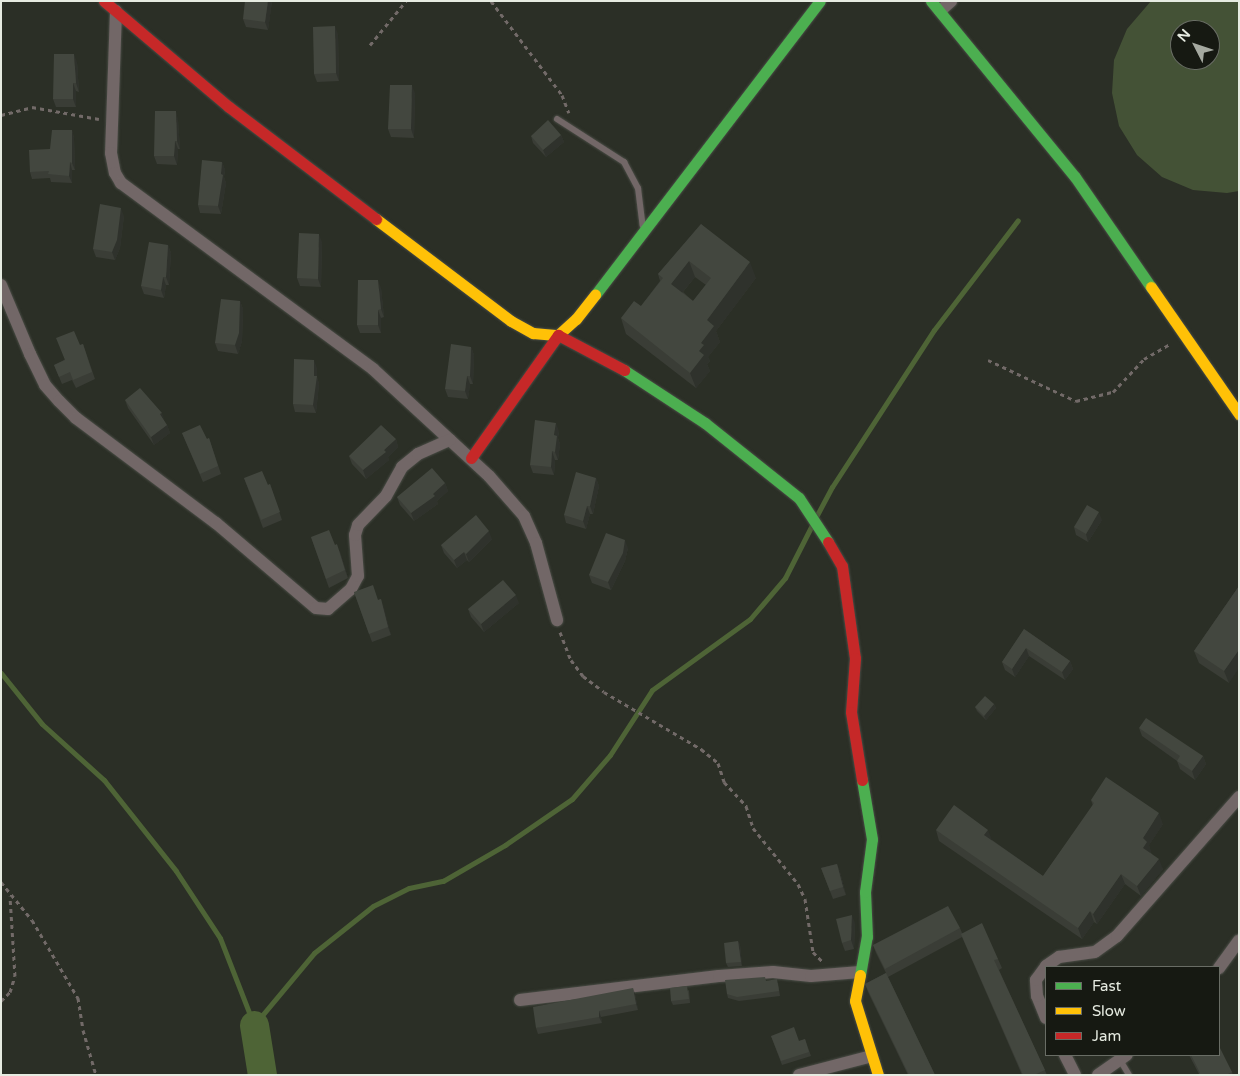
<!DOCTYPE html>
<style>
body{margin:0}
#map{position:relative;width:1240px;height:1076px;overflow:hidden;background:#2b2f26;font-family:"Varela Round",sans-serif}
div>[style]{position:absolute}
.green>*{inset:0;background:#445236}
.stream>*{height:5px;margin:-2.5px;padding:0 2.5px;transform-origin:2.5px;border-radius:2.5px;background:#4e6436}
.river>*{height:29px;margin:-14.5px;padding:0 14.5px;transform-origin:14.5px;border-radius:14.5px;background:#4e6436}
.path>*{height:3px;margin-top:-1.5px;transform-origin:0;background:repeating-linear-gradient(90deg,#726a68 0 4px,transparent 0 8px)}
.roads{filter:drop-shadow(0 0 1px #494c45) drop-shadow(0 0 1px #494c45)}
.lane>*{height:6px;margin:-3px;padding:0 3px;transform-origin:3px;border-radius:3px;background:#726767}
.street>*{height:12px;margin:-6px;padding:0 6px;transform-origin:6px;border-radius:6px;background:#726767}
.fast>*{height:11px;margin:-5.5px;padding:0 5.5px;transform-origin:5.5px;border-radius:5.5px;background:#4caf50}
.slow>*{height:11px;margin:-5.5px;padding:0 5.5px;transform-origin:5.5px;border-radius:5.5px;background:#ffc107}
.jam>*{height:11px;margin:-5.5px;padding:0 5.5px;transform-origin:5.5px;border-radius:5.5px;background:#c62828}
.wall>*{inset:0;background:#3a3d36}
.shaded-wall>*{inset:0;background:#2f322c}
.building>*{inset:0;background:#43473f}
span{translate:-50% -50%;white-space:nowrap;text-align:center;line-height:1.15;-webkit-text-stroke:5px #161912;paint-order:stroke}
.frame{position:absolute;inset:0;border:2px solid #e6ebe1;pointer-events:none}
.legend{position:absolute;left:1045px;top:966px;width:175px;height:90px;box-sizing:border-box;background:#161912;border:1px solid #696d65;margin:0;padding:6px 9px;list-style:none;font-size:15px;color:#e6ebe1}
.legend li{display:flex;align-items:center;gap:10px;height:25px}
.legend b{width:25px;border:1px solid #696d65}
.north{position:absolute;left:1170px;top:20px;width:50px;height:50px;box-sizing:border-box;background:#161912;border:1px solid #696d65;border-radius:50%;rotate:311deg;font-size:14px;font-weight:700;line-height:20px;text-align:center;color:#e6ebe1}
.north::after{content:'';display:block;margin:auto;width:18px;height:22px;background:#a5a9a0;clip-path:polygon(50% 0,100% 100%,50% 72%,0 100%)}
</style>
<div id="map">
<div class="green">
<div style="clip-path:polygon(evenodd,1151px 1px,1239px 1px,1239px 191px,1227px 193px,1193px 190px,1162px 177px,1137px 155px,1119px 126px,1112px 93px,1114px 60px,1127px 29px,1151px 1px,1180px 30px,1210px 30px,1210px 60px,1180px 60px,1180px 30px)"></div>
</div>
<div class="stream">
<div style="left:817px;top:515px;width:32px;rotate:-62deg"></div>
<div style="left:832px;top:487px;width:187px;rotate:-57deg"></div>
<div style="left:934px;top:330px;width:138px;rotate:-52.6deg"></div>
<div style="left:1px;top:673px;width:65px;rotate:51.2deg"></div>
<div style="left:42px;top:724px;width:84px;rotate:42.1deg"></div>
<div style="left:104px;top:780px;width:116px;rotate:51.6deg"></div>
<div style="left:176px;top:871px;width:80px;rotate:56.7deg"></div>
<div style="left:220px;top:938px;width:93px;rotate:68.7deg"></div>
<div style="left:254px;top:1025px;width:94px;rotate:-50.2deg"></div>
<div style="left:314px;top:953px;width:75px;rotate:-38.5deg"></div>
<div style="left:373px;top:906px;width:40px;rotate:-26.6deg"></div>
<div style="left:409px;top:888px;width:35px;rotate:-12deg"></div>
<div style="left:443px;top:881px;width:72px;rotate:-30.1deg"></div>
<div style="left:505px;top:845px;width:81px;rotate:-34.5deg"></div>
<div style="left:572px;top:799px;width:58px;rotate:-49.2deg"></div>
<div style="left:610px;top:755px;width:77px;rotate:-57.1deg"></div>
<div style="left:652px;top:690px;width:121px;rotate:-35.9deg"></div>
<div style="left:750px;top:619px;width:54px;rotate:-49.5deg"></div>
<div style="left:785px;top:578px;width:62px;rotate:-63deg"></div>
</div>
<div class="river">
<div style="left:254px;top:1025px;width:51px;rotate:80.9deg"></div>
</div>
<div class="path">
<div style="left:491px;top:1px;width:118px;rotate:52.9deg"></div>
<div style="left:562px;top:95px;width:19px;rotate:69deg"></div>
<div style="left:370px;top:45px;width:57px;rotate:-50.7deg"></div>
<div style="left:1px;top:115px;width:32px;rotate:-14deg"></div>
<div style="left:32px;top:107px;width:68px;rotate:10.2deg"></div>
<div style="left:988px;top:360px;width:97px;rotate:25deg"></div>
<div style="left:1076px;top:401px;width:38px;rotate:-14deg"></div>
<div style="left:1113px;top:392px;width:45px;rotate:-46.8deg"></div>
<div style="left:1144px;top:359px;width:30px;rotate:-30deg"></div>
<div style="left:560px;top:632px;width:30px;rotate:69deg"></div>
<div style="left:571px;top:660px;width:20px;rotate:53deg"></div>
<div style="left:583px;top:676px;width:26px;rotate:37deg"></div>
<div style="left:604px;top:692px;width:113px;rotate:30.4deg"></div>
<div style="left:701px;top:749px;width:22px;rotate:39deg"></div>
<div style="left:718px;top:763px;width:20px;rotate:72deg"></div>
<div style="left:724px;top:782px;width:33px;rotate:47deg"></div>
<div style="left:746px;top:806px;width:23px;rotate:72deg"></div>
<div style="left:753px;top:828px;width:72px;rotate:51.2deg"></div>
<div style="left:798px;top:884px;width:17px;rotate:65deg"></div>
<div style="left:805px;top:899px;width:54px;rotate:81.4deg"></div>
<div style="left:813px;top:952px;width:13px;rotate:45deg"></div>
<div style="left:1px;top:882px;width:49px;rotate:50.8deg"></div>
<div style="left:32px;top:920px;width:91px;rotate:59.5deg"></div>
<div style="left:78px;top:998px;width:32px;rotate:81deg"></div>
<div style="left:83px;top:1030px;width:47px;rotate:73.9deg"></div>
<div style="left:1px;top:1001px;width:13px;rotate:-45deg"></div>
<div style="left:10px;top:992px;width:17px;rotate:-73deg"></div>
<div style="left:15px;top:976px;width:80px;rotate:-93.6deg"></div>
</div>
<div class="roads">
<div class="lane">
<div style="left:557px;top:119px;width:80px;rotate:32.7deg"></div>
<div style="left:624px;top:162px;width:30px;rotate:62deg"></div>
<div style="left:638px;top:188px;width:38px;rotate:83deg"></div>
<div style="left:1120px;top:1060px;width:17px;rotate:59deg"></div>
</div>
<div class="street">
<div style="left:116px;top:11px;width:142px;rotate:92deg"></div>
<div style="left:111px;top:153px;width:20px;rotate:79deg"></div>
<div style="left:115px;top:173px;width:12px;rotate:59deg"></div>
<div style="left:121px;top:183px;width:313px;rotate:36.4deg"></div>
<div style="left:373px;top:369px;width:158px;rotate:42.7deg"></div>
<div style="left:489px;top:476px;width:53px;rotate:48.8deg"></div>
<div style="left:524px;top:516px;width:30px;rotate:66deg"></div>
<div style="left:536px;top:543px;width:80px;rotate:74.7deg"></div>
<div style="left:940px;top:11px;width:15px;rotate:-42deg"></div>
<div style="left:1px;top:285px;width:75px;rotate:67.2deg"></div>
<div style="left:30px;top:354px;width:34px;rotate:64deg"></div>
<div style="left:45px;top:385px;width:21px;rotate:49deg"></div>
<div style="left:59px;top:401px;width:24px;rotate:45deg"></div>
<div style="left:76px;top:418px;width:175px;rotate:36.9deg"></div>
<div style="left:216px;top:523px;width:131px;rotate:40.4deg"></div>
<div style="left:316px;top:608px;width:12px;rotate:5deg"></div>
<div style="left:328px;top:609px;width:30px;rotate:-41deg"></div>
<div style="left:351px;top:589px;width:15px;rotate:-62deg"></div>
<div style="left:358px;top:576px;width:41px;rotate:-94.2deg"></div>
<div style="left:355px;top:535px;width:10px;rotate:-73deg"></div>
<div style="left:358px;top:525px;width:40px;rotate:-46deg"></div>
<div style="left:386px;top:496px;width:33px;rotate:-61deg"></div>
<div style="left:402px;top:467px;width:21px;rotate:-39deg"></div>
<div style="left:418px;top:454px;width:35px;rotate:-24deg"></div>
<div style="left:1219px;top:968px;width:34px;rotate:-54deg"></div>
<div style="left:520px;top:1000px;width:200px;rotate:-6.9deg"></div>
<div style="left:719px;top:976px;width:54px;rotate:-4.2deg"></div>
<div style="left:773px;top:972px;width:38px;rotate:6deg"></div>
<div style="left:811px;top:976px;width:49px;rotate:-4.7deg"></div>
<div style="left:1046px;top:1018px;width:24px;rotate:-112deg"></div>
<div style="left:1037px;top:996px;width:16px;rotate:-94deg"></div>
<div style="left:1036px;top:980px;width:17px;rotate:-54deg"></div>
<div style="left:1046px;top:966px;width:16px;rotate:-35deg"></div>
<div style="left:1059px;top:957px;width:36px;rotate:-8deg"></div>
<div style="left:1095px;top:952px;width:27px;rotate:-36deg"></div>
<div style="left:1117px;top:936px;width:185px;rotate:-48.7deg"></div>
<div style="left:1065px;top:1055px;width:22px;rotate:63deg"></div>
<div style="left:799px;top:1075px;width:75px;rotate:-14.6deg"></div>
<div style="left:1098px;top:1075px;width:35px;rotate:-35deg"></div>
</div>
<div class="fast">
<div style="left:931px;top:1px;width:227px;rotate:50.7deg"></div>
<div style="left:1075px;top:177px;width:134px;rotate:55.4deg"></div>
<div style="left:595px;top:295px;width:370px;rotate:-52.6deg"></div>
<div style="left:624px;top:370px;width:97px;rotate:33.2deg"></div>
<div style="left:705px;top:423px;width:120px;rotate:38.6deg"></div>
<div style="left:799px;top:498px;width:53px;rotate:56.6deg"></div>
<div style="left:860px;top:975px;width:39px;rotate:-80deg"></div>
<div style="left:867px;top:937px;width:45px;rotate:-92.5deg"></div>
<div style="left:865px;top:892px;width:53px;rotate:-82.5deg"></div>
<div style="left:872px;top:839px;width:60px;rotate:-99.6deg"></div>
</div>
<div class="slow">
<div style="left:376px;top:219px;width:169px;rotate:37.1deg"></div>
<div style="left:511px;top:321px;width:25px;rotate:29deg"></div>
<div style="left:533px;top:333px;width:25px;rotate:5deg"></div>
<div style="left:558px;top:335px;width:24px;rotate:-42deg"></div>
<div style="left:576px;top:319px;width:31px;rotate:-52deg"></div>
<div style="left:1151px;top:287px;width:155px;rotate:55.3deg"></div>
<div style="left:860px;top:975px;width:26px;rotate:101deg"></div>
<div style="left:855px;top:1001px;width:77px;rotate:72.7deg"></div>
</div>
<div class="jam">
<div style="left:104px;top:1px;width:164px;rotate:40.3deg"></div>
<div style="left:229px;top:107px;width:185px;rotate:37.3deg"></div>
<div style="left:471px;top:458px;width:151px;rotate:-54.7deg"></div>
<div style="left:558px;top:335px;width:75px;rotate:27.9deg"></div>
<div style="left:828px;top:542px;width:28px;rotate:60deg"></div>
<div style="left:842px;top:566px;width:93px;rotate:82deg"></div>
<div style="left:855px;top:658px;width:54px;rotate:94.2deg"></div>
<div style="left:851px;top:712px;width:69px;rotate:80.8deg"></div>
</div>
</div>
<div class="wall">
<div style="clip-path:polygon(272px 1px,268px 30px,246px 27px,243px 19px)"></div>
<div style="clip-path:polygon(338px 34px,339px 81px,317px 82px,314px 74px)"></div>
<div style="clip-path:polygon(77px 62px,79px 92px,76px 91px,76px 107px,56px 107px,53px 99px)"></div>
<div style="clip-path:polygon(415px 93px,414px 138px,391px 137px,388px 129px)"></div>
<div style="clip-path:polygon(178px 120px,180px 149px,178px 149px,177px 165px,157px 164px,154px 156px)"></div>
<div style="clip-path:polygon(72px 130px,74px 138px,75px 170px,72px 170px,72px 183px,51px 182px,50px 178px,32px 179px,30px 172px,50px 149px)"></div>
<div style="clip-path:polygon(561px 135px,564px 142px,546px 157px,533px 143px,531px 136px)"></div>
<div style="clip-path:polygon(222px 162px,225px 170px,224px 177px,226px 183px,221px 214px,200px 213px,198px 205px)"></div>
<div style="clip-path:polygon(124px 216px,120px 248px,115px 260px,96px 257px,93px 249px)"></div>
<div style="clip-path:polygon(evenodd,701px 224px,756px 278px,716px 331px,720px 342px,708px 357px,710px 361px,707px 364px,710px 371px,696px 388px,626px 334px,621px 318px,641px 306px,660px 281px,658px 274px,701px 224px,695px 277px,706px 285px,693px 301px,683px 292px,695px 277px)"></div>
<div style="clip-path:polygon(322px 242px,321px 287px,300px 286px,297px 278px)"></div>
<div style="clip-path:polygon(168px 245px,171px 253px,169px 285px,166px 285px,164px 298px,144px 294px,141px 286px)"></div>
<div style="clip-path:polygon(381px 288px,384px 317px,381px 318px,381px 333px,360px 333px,357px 325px)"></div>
<div style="clip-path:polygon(240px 301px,243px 309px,242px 341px,238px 354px,218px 351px,215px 343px)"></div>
<div style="clip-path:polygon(83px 344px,95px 379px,76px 388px,72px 380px,62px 384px,54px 365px,64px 360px,80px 345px)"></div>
<div style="clip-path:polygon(471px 347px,474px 355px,473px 384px,470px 384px,468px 399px,448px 397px,445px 389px)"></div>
<div style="clip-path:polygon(317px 368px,317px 377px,319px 384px,316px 413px,295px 412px,293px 404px)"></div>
<div style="clip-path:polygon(125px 400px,167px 425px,170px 433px,154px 445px,128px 408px)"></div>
<div style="clip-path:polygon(559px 431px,558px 438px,560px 444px,558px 460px,555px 460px,554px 475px,533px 473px,530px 465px)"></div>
<div style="clip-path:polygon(182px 433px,207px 439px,209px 438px,221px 474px,203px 482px)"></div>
<div style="clip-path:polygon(396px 439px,398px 447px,388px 457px,389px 460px,366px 479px,352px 464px,349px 456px)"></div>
<div style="clip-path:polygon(244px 478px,268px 485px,270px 484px,282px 520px,263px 528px)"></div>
<div style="clip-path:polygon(596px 478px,599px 486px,593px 514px,590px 514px,586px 529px,566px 523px,564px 515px)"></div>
<div style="clip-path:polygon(445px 483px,448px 491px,437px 501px,438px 504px,414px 521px,400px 505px,397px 497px)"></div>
<div style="clip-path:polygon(1102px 520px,1088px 542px,1076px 535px,1074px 527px)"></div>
<div style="clip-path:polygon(311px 537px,335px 545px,340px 552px,348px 578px,329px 588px)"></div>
<div style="clip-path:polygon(492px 539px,469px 562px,467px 560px,457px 568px,444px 553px,441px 545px)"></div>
<div style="clip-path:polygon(628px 548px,625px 561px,611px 590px,592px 583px,589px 575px)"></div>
<div style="clip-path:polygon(1239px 586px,1229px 683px,1199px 663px,1194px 651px)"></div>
<div style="clip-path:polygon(354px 592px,378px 600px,381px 599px,391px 635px,372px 642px)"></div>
<div style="clip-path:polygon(519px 603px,484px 632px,471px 617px,468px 609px)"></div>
<div style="clip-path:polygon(1024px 629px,1070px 661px,1073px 669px,1065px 680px,1029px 656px,1015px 677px,1005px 670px,1002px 662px)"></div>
<div style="clip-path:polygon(994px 704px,996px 708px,986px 720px,977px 711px,975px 707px)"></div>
<div style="clip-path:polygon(1139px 728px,1203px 756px,1206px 764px,1195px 780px,1180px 769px,1177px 761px,1142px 736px)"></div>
<div style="clip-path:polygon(1091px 800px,1163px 824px,1149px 845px,1151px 853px,1163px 869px,1141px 896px,1125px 884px,1097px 924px,1094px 922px,1082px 939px,939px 841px,936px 830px,992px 840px,1043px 876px,1093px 806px)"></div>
<div style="clip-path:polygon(837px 864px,840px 872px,846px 895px,833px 899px,821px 868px)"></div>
<div style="clip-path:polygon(855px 923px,854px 949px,845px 951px,842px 943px)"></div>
<div style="clip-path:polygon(960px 928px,962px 933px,998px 959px,1002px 968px,999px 970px,1047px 1075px,1022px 1075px,962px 937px,888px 977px,935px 1075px,908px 1075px,868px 992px,865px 984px,886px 973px,876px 953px,873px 945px)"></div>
<div style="clip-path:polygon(738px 941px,740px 945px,742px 966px,728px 967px,726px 963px)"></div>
<div style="clip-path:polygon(767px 981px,778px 983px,780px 996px,739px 1001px,728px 998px,727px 994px)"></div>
<div style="clip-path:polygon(689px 990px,690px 1003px,673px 1005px,671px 1001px)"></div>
<div style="clip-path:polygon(635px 994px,638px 1010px,601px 1017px,602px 1023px,538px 1034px,536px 1028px)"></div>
<div style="clip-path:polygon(771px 1036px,799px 1041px,805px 1039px,811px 1056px,782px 1065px)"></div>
<div style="clip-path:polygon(1189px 1055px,1219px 1055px,1232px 1072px,1233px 1075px,1197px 1075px,1199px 1074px)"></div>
</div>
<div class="shaded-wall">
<div style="clip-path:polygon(268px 1px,272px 1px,268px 30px,265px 22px)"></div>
<div style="clip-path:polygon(335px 26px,338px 34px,339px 81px,336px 73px)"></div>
<div style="clip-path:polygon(74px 54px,77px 62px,79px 92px,76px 83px)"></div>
<div style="clip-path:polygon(73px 83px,76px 91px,76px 107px,73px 99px)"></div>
<div style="clip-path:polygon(412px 85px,415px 93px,414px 138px,411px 129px)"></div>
<div style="clip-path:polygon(176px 111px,178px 120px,180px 149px,177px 141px)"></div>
<div style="clip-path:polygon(72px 130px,74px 138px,75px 170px,72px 163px)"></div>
<div style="clip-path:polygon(561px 135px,564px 142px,546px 157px,543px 150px)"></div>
<div style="clip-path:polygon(175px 141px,178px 149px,177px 165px,174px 156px)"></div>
<div style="clip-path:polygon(70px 162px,72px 170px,72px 183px,69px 176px)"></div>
<div style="clip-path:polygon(222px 162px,225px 170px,224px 177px,226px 183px,221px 214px,218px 206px)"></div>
<div style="clip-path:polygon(121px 208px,124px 216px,120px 248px,115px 260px,112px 252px)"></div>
<div style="clip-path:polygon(319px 234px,322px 242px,321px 287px,318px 279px)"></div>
<div style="clip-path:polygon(168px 245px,171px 253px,169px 285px,166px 277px)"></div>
<div style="clip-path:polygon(689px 261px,695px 277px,677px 299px,671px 284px)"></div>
<div style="clip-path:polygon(750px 262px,756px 278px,716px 331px,720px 342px,708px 357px,710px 361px,707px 364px,710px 371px,696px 388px,690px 373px,699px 351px,707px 320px)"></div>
<div style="clip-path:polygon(163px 277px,166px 285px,164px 298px,161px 290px)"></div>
<div style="clip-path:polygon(378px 280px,381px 288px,384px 317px,381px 309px)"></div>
<div style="clip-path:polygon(240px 301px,243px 309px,242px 341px,238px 354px,235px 345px)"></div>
<div style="clip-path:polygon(378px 310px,381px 318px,381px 333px,378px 325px)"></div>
<div style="clip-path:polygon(471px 347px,474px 355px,473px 384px,470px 376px)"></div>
<div style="clip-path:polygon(314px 360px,317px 368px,317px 377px,319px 384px,316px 413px,313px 405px)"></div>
<div style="clip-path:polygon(467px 376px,470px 384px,468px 399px,465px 391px)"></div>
<div style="clip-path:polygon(162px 413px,165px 421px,160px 414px)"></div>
<div style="clip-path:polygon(556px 423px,559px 431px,558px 438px,560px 444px,558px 460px,555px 452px,554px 435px)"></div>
<div style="clip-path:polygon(167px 425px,170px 433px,154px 445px,151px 437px)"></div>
<div style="clip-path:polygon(396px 439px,398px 447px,388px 457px,389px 460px,366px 479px,363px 470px)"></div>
<div style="clip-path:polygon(552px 451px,555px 460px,554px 475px,551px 467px)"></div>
<div style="clip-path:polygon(596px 478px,599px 486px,593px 514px,590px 506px)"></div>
<div style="clip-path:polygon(445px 483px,448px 491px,437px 501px,438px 504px,414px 521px,411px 513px)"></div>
<div style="clip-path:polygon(587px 506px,590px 514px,586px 529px,583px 521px)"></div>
<div style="clip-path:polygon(1099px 512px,1102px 520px,1088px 542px,1086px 534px)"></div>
<div style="clip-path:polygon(489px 531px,492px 539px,469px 562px,466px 554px)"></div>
<div style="clip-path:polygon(625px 540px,628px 548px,625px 561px,611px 590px,608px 582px)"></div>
<div style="clip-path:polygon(337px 544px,340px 552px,348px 578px,345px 570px)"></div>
<div style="clip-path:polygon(464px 552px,467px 560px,457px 568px,454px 560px)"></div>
<div style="clip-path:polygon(516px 595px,519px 603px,484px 632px,481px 624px)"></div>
<div style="clip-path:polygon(381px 599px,384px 607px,391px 635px,388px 627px)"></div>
<div style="clip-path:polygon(1026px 648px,1029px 656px,1015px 677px,1012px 669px)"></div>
<div style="clip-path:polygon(1239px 650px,1239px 668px,1229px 683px,1224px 671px)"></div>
<div style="clip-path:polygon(1070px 661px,1073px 669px,1065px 680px,1062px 672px)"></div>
<div style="clip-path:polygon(994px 704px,996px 708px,986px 720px,984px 716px)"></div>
<div style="clip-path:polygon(1203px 756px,1206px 764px,1195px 780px,1192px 771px)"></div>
<div style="clip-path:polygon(1159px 813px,1163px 824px,1149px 845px,1151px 852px,1147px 858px,1143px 848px,1143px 838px)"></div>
<div style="clip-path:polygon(988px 830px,992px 840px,988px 846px,984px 835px)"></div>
<div style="clip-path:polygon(1159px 859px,1163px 869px,1141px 896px,1137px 886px)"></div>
<div style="clip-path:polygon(837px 864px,840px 872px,846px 895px,843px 887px)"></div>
<div style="clip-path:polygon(1121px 874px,1125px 884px,1097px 924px,1093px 914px)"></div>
<div style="clip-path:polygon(1090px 911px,1094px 922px,1082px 939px,1078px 928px)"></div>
<div style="clip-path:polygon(852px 915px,855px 923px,854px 949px,851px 940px)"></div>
<div style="clip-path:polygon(738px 941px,740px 945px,742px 966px,741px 962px)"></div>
<div style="clip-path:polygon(633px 988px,635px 994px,638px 1010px,636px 1004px)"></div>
<div style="clip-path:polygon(599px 1011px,601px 1017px,602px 1023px,599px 1017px)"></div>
</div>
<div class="building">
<div style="clip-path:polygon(245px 1px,268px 1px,265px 22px,243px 19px)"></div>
<div style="clip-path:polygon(335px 26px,336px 73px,314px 74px,313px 27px)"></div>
<div style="clip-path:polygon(54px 54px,74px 54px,76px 83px,73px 83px,73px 99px,53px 99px)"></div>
<div style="clip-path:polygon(390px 85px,412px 85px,411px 129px,388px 129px)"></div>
<div style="clip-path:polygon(155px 111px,176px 111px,177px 141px,175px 141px,174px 156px,154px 156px)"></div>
<div style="clip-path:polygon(548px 120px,561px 135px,543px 150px,531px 136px)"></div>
<div style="clip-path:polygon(52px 130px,72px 130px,72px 163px,70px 162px,69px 176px,48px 174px,49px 171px,30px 172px,29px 150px,50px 149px)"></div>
<div style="clip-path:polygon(202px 160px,222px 162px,221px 174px,223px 175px,218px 206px,198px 205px)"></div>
<div style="clip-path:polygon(100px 204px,121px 208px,117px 240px,112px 252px,93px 249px)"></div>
<div style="clip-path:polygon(evenodd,701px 224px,750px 262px,707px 320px,714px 326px,701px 343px,704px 345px,699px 351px,704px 355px,690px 373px,621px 318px,634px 301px,641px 306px,663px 278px,658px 274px,701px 224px,689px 261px,711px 278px,693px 301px,671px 284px,689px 261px)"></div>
<div style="clip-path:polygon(299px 233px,319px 234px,318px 279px,297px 278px)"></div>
<div style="clip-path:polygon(149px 242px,168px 245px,166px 277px,163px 277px,161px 290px,141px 286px)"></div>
<div style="clip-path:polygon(358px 280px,378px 280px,381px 309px,378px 310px,378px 325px,357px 325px)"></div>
<div style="clip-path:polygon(221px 299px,240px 301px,239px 333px,235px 345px,215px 343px)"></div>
<div style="clip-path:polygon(74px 331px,80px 345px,83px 344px,92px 372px,73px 380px,70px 372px,59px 377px,54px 365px,65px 360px,56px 338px)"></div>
<div style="clip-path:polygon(451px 344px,471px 347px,470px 376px,467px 376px,465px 391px,445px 389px)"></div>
<div style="clip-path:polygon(294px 359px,314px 360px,314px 376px,317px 376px,313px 405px,293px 404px)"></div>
<div style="clip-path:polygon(140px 388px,162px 413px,160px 414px,167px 425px,151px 437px,125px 400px)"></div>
<div style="clip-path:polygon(535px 420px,556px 423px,554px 435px,557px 436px,555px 452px,552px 451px,551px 467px,530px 465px)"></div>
<div style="clip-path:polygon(200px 425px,207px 439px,209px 438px,218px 466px,200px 474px,182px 433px)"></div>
<div style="clip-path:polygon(381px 425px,396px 439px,384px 450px,386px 452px,363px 470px,349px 456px)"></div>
<div style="clip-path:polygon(432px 468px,445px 483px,433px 494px,435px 496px,411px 513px,397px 497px)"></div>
<div style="clip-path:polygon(262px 471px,268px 485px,270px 484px,280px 512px,261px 520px,244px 478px)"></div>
<div style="clip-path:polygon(576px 472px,596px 478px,590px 506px,587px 506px,583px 521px,564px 515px)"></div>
<div style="clip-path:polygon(1087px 505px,1099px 512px,1086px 534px,1074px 527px)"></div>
<div style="clip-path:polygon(476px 515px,489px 531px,466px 554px,464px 552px,454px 560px,441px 545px)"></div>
<div style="clip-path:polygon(329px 530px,335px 545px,337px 544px,345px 570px,326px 579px,311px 537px)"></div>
<div style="clip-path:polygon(606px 533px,625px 540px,623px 553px,608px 582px,589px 575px)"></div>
<div style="clip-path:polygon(503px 580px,516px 595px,481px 624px,468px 609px)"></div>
<div style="clip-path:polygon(373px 585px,378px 600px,381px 599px,388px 627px,369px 634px,354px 592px)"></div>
<div style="clip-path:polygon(1239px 586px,1239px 650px,1224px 671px,1194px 651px)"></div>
<div style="clip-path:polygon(1024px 629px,1070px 661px,1062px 672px,1026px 648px,1012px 669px,1002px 662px)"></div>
<div style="clip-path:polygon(985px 696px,994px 704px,984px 716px,975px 707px)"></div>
<div style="clip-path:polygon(1146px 718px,1203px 756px,1192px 771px,1177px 761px,1180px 756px,1139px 728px)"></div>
<div style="clip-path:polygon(1106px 777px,1159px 813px,1143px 838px,1147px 842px,1143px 848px,1159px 859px,1137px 886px,1121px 874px,1093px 914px,1090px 911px,1078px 928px,936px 830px,954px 805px,988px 830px,984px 835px,1043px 876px,1094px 803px,1091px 800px)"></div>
<div style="clip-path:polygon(837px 864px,843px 887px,830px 891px,821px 868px)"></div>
<div style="clip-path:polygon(948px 906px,960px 928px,885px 969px,873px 945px)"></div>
<div style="clip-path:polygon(852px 915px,851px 940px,842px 943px,836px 919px)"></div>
<div style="clip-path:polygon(982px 923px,998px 959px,994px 960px,1045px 1070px,1034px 1075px,1023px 1075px,961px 934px)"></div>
<div style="clip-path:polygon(738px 941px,741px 962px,726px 963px,724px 943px)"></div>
<div style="clip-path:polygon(886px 973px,935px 1075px,909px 1075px,865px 984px)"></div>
<div style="clip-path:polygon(765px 977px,766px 981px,777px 979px,779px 991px,737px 997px,727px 994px,725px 980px)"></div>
<div style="clip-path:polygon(687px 986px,689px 999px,671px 1001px,670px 988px)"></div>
<div style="clip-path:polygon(633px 988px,636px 1004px,599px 1011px,599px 1017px,536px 1028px,533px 1007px)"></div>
<div style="clip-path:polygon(794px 1027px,799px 1041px,805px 1039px,809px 1052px,781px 1061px,771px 1036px)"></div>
<div style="clip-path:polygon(1219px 1046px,1232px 1072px,1226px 1075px,1197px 1075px,1200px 1073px,1191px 1055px,1219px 1055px)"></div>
</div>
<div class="frame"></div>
<ul class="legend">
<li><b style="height:6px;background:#4caf50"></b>Fast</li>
<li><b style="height:6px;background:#ffc107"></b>Slow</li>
<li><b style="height:6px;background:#c62828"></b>Jam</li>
</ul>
<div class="north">N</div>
</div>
